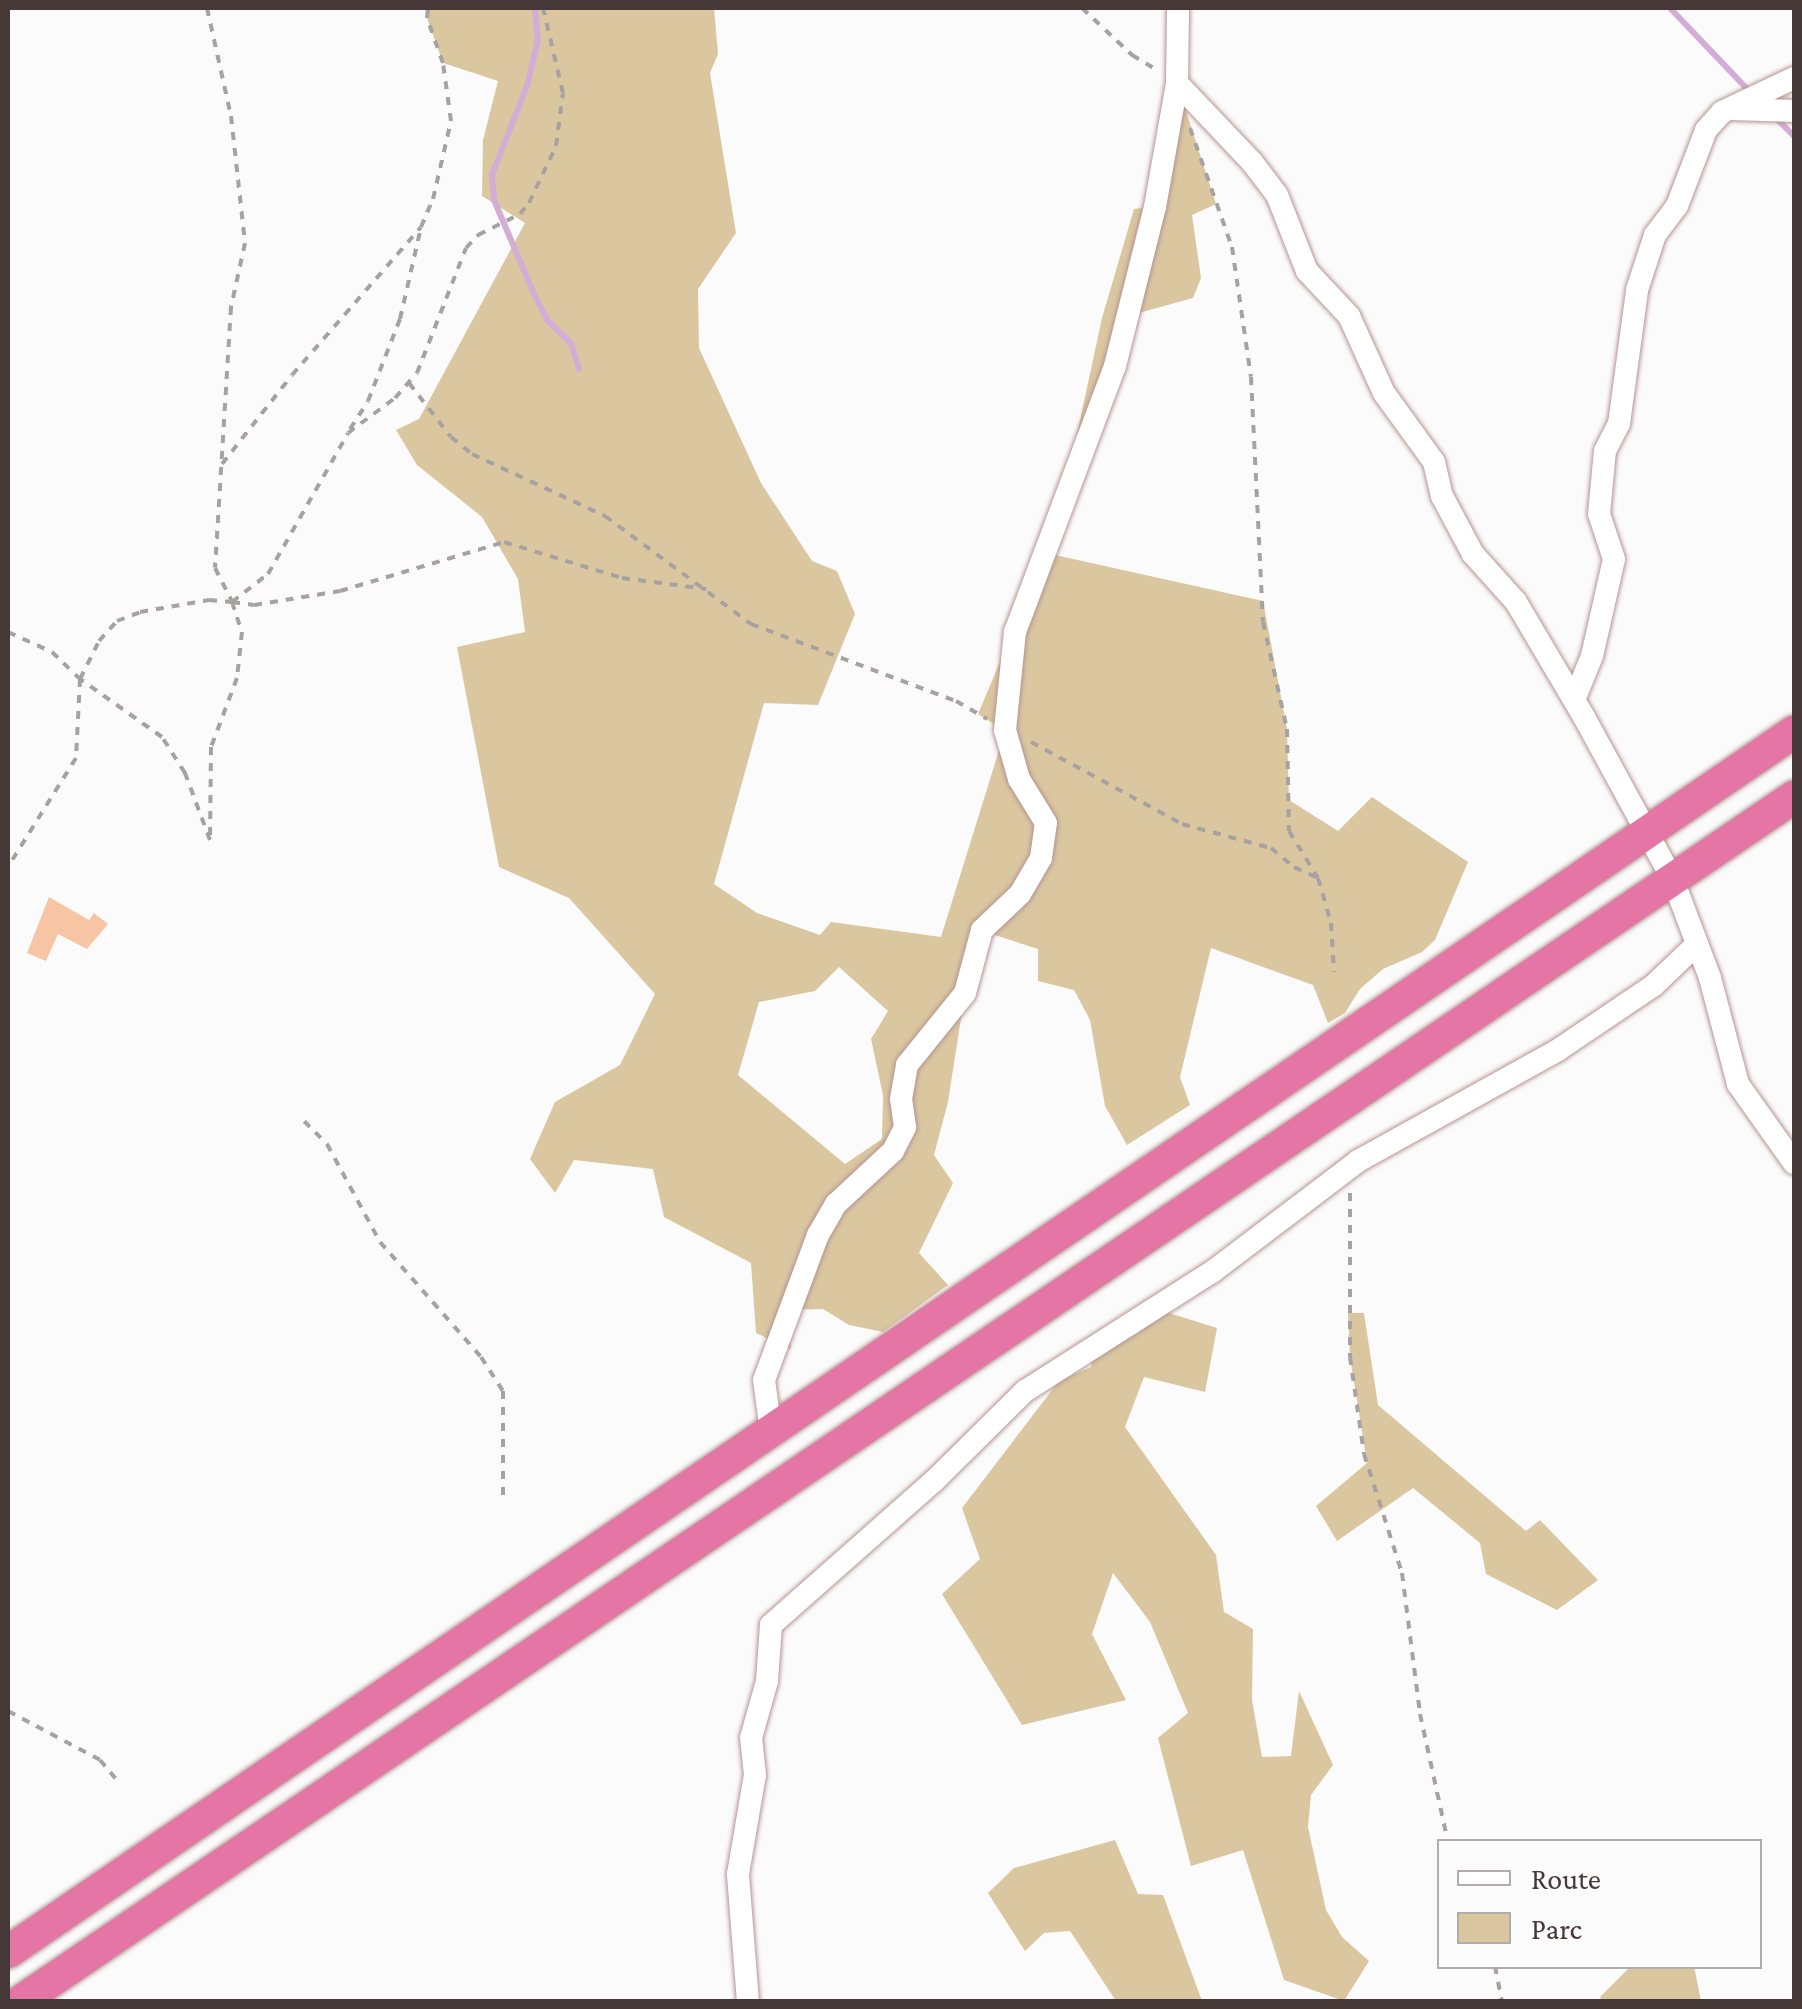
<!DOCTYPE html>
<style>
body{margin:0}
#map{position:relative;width:1802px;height:2009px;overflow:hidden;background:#fbfbfb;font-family:"Crimson Pro",serif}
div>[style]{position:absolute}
.green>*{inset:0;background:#dac7a0}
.stream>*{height:6px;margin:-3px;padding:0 3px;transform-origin:3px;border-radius:3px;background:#d4add6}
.building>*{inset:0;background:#f7c5a4}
.path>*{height:4px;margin-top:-2px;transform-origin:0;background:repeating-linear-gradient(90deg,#a7a1a1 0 8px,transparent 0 16px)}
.roads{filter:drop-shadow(0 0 2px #b59491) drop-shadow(0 0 2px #b59491)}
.minor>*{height:22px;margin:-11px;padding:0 11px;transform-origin:11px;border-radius:11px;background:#fff}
.highway>*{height:32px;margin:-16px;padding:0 16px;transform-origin:16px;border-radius:16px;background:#e475a5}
span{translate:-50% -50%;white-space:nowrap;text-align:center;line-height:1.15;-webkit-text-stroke:9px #fbfbfb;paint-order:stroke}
.frame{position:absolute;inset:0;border:10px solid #463837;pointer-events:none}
.legend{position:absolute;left:1437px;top:1839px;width:325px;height:130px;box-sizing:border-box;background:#fbfbfb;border:2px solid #b3adad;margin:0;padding:12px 18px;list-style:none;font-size:30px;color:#463837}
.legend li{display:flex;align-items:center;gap:20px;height:50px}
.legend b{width:50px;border:2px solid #b3adad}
</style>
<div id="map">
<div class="green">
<div style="clip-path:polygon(evenodd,428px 8px,714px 8px,718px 54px,710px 73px,736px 233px,698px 289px,699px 348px,761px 483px,812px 561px,837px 571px,855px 614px,818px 705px,764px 703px,714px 884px,757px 913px,820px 935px,831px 922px,941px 937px,1005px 731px,978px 714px,1046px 553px,1263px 601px,1287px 729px,1289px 800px,1338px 831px,1372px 797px,1468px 862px,1435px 940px,1422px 952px,1383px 969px,1360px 989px,1345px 1013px,1328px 1023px,1313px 985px,1211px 948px,1180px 1077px,1190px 1105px,1127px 1145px,1105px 1106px,1090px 1020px,1074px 990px,1038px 981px,1038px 949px,982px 931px,965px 993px,948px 1102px,934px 1155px,953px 1183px,919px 1253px,948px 1285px,883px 1332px,849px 1325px,823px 1309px,786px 1310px,791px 1349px,756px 1333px,751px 1263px,664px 1217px,653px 1169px,574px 1160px,555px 1193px,530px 1159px,555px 1102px,620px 1065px,655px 994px,569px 898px,499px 867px,457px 647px,525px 632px,518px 579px,482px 517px,417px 465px,396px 430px,419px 419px,525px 223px,482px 196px,483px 140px,498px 81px,443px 63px,427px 18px,428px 8px,839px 967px,888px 1011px,871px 1039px,883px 1095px,882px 1139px,845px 1164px,738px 1075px,759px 1002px,815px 991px,839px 967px)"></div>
<div style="clip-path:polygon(1177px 83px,1216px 204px,1192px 215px,1201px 278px,1193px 298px,1128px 316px,1088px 438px,1077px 434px,1102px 318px,1134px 209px,1155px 206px)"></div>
<div style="clip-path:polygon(1153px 1308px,1217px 1328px,1205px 1392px,1144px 1377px,1125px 1427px,1216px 1555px,1224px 1612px,1253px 1629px,1252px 1700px,1262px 1757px,1291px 1756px,1299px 1691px,1333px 1765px,1311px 1795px,1308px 1827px,1326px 1910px,1342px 1937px,1369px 1961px,1344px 2001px,1284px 1980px,1243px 1850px,1191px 1866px,1158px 1738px,1188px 1713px,1150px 1622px,1113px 1573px,1092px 1634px,1126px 1700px,1022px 1725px,942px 1594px,980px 1559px,962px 1508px,1059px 1381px,1091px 1367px,1095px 1334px,1138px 1334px)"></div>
<div style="clip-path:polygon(1348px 1313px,1364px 1313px,1378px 1405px,1526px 1531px,1540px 1520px,1598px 1580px,1557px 1610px,1486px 1574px,1480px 1543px,1413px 1488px,1337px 1541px,1316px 1506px,1367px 1463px,1350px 1357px)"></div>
<div style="clip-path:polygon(1115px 1840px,1138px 1894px,1163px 1895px,1202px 2001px,1116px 2001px,1070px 1931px,1044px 1933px,1025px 1951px,988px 1893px,1014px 1868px)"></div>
<div style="clip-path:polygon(1694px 1966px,1701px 2001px,1603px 2002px,1600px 1997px,1630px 1967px)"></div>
</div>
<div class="stream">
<div style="left:535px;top:8px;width:32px;rotate:85deg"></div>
<div style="left:538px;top:40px;width:47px;rotate:103.4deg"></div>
<div style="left:527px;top:86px;width:96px;rotate:111.5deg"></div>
<div style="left:492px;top:175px;width:25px;rotate:85deg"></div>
<div style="left:494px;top:200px;width:104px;rotate:66.9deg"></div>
<div style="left:535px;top:296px;width:28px;rotate:63deg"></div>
<div style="left:548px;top:321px;width:32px;rotate:44deg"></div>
<div style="left:571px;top:343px;width:27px;rotate:73deg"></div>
<div style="left:1670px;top:8px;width:119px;rotate:46.4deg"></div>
<div style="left:1775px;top:117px;width:27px;rotate:45deg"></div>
</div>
<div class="building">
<div style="clip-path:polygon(49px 897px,89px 920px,94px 913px,108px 924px,87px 949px,58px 934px,46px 961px,27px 953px)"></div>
</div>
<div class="path">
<div style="left:207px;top:8px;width:111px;rotate:77.5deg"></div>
<div style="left:231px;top:116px;width:128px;rotate:83.7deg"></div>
<div style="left:245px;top:243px;width:66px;rotate:102.3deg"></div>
<div style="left:231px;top:307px;width:261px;rotate:93.5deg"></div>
<div style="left:215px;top:568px;width:38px;rotate:63deg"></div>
<div style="left:232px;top:602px;width:46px;rotate:-37.9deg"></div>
<div style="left:268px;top:574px;width:162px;rotate:-60.4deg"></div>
<div style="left:348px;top:433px;width:59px;rotate:-36.7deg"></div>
<div style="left:395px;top:398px;width:33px;rotate:-49deg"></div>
<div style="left:417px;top:373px;width:134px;rotate:-68.6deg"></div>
<div style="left:466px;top:248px;width:18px;rotate:-47deg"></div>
<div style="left:478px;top:235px;width:47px;rotate:-26.6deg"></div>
<div style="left:520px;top:214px;width:14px;rotate:-51deg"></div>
<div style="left:529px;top:203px;width:63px;rotate:-64.7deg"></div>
<div style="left:556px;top:146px;width:53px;rotate:-82.5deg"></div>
<div style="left:563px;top:93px;width:87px;rotate:-103.2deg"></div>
<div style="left:1082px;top:8px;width:69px;rotate:43.2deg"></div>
<div style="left:1132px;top:55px;width:31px;rotate:31deg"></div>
<div style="left:1190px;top:128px;width:126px;rotate:70.6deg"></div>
<div style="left:1232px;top:247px;width:131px;rotate:81.7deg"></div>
<div style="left:1251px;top:377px;width:245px;rotate:87.2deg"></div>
<div style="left:1263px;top:622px;width:110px;rotate:77.4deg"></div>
<div style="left:1287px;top:729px;width:102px;rotate:88.9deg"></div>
<div style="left:1289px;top:831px;width:55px;rotate:58.3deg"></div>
<div style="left:1318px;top:878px;width:47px;rotate:73.9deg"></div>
<div style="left:1331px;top:923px;width:49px;rotate:86.5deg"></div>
<div style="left:409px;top:383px;width:68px;rotate:52.1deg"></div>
<div style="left:451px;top:437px;width:27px;rotate:39deg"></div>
<div style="left:472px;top:454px;width:147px;rotate:25deg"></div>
<div style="left:605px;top:516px;width:182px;rotate:36.5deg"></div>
<div style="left:751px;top:624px;width:219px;rotate:20.6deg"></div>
<div style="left:956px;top:701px;width:36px;rotate:30deg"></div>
<div style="left:350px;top:429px;width:33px;rotate:-57deg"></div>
<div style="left:368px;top:401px;width:88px;rotate:-68.7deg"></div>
<div style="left:400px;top:319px;width:94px;rotate:-77.1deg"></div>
<div style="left:222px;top:464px;width:113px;rotate:-51.8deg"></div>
<div style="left:292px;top:375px;width:196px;rotate:-48.9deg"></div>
<div style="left:421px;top:227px;width:30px;rotate:-67deg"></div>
<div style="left:433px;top:199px;width:80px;rotate:-77deg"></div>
<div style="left:451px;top:121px;width:59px;rotate:-97.9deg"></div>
<div style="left:443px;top:63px;width:48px;rotate:-109.6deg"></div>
<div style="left:427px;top:18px;width:10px;rotate:-84deg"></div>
<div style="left:232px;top:602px;width:32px;rotate:72deg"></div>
<div style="left:242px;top:632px;width:46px;rotate:96.2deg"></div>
<div style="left:237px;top:678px;width:74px;rotate:110.6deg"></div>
<div style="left:211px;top:747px;width:93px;rotate:90.6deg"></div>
<div style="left:210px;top:840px;width:72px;rotate:-110.5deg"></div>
<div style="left:185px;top:773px;width:43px;rotate:-122.6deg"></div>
<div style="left:162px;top:737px;width:100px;rotate:-144.7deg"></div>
<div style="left:80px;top:679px;width:42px;rotate:-63.4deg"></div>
<div style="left:99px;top:641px;width:27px;rotate:-48deg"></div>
<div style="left:117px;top:621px;width:25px;rotate:-21deg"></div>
<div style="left:140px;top:612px;width:70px;rotate:-9.9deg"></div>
<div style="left:209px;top:600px;width:23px;rotate:5deg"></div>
<div style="left:232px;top:602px;width:22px;rotate:8deg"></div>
<div style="left:254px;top:605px;width:87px;rotate:-9.2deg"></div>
<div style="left:340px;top:591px;width:171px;rotate:-16.6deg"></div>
<div style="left:504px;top:542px;width:123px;rotate:17deg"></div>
<div style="left:622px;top:578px;width:85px;rotate:7.5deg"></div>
<div style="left:8px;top:632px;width:48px;rotate:24.4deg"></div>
<div style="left:52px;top:652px;width:39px;rotate:44deg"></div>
<div style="left:80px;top:679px;width:79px;rotate:92.9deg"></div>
<div style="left:76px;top:758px;width:128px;rotate:122deg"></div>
<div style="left:1031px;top:742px;width:172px;rotate:28.5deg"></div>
<div style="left:1182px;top:824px;width:92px;rotate:15.1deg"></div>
<div style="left:1271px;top:848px;width:30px;rotate:40deg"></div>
<div style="left:1294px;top:867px;width:26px;rotate:25deg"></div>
<div style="left:304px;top:1121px;width:33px;rotate:45deg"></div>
<div style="left:327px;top:1144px;width:111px;rotate:61.6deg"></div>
<div style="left:380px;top:1242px;width:153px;rotate:48.7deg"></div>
<div style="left:481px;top:1357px;width:40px;rotate:57.1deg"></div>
<div style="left:503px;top:1391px;width:108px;rotate:90deg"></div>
<div style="left:1350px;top:1193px;width:164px;rotate:90deg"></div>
<div style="left:1350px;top:1357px;width:98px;rotate:81.8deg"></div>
<div style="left:1364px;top:1454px;width:125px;rotate:72.3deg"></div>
<div style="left:1402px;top:1573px;width:142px;rotate:82.7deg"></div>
<div style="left:1420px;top:1714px;width:131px;rotate:77.7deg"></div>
<div style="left:8px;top:1711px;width:104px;rotate:28deg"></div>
<div style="left:100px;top:1760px;width:25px;rotate:50deg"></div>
<div style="left:1495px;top:1966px;width:37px;rotate:79deg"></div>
</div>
<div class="roads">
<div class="minor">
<div style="left:1177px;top:83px;width:109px;rotate:46.5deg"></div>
<div style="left:1252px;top:162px;width:41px;rotate:52.9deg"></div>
<div style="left:1277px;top:195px;width:82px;rotate:68.5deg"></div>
<div style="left:1307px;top:271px;width:62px;rotate:47deg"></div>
<div style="left:1349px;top:316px;width:85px;rotate:65.6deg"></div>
<div style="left:1384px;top:393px;width:85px;rotate:54.1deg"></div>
<div style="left:1434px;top:462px;width:35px;rotate:77deg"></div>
<div style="left:1442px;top:496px;width:66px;rotate:61.9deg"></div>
<div style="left:1473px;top:554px;width:64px;rotate:48.1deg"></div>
<div style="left:1516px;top:602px;width:134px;rotate:59.4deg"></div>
<div style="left:1584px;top:717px;width:186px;rotate:61.4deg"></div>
<div style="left:1673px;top:880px;width:105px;rotate:69.3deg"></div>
<div style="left:1710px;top:978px;width:110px;rotate:75.2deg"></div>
<div style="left:1738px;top:1084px;width:97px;rotate:54.7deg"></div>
<div style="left:1734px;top:109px;width:60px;rotate:1.9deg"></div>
<div style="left:1574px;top:700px;width:48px;rotate:-67.8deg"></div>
<div style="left:1592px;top:656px;width:99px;rotate:-77.2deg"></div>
<div style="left:1614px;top:559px;width:47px;rotate:-108.4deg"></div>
<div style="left:1599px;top:514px;width:63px;rotate:-84.6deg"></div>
<div style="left:1605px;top:451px;width:30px;rotate:-63deg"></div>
<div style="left:1619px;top:424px;width:135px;rotate:-82.3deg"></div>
<div style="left:1637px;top:290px;width:58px;rotate:-71.9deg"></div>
<div style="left:1655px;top:235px;width:36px;rotate:-53deg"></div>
<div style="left:1677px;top:206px;width:81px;rotate:-69.1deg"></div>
<div style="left:1706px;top:130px;width:24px;rotate:-48deg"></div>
<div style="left:1722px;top:112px;width:80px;rotate:-25.3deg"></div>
<div style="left:771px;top:1431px;width:51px;rotate:-97.8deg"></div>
<div style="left:764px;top:1380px;width:155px;rotate:-69.6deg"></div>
<div style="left:818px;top:1235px;width:36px;rotate:-60deg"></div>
<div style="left:836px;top:1204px;width:78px;rotate:-42.9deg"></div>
<div style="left:893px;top:1151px;width:27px;rotate:-63deg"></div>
<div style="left:905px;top:1127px;width:28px;rotate:-98deg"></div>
<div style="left:901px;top:1099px;width:35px;rotate:-80deg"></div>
<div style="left:907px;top:1065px;width:92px;rotate:-51.1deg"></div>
<div style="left:965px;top:993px;width:65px;rotate:-74.9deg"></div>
<div style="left:982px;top:930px;width:52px;rotate:-43.5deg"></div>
<div style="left:1020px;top:894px;width:42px;rotate:-59.7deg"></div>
<div style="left:1041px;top:858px;width:35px;rotate:-82deg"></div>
<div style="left:1046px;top:823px;width:52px;rotate:-121.5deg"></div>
<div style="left:1019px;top:779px;width:51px;rotate:-105.9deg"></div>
<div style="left:1005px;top:730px;width:99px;rotate:-84.2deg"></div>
<div style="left:1015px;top:632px;width:284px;rotate:-69.4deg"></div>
<div style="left:1115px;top:366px;width:164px;rotate:-75.9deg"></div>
<div style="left:1155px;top:207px;width:126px;rotate:-79.9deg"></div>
<div style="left:1177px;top:83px;width:75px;rotate:-89.2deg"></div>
<div style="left:748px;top:2002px;width:128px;rotate:-94.5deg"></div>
<div style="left:738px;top:1874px;width:100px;rotate:-80.3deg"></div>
<div style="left:755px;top:1775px;width:37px;rotate:-96deg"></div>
<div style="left:751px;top:1738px;width:59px;rotate:-74.3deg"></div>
<div style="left:767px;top:1681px;width:56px;rotate:-85.9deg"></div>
<div style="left:771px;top:1625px;width:217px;rotate:-41.5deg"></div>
<div style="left:934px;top:1481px;width:128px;rotate:-44.7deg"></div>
<div style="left:1025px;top:1391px;width:222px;rotate:-32.5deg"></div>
<div style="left:1212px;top:1272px;width:183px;rotate:-37.2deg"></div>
<div style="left:1358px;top:1161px;width:229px;rotate:-29deg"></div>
<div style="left:1558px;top:1050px;width:115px;rotate:-34deg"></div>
<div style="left:1653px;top:986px;width:61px;rotate:-43.7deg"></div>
</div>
<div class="highway">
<div style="left:8px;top:1952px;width:2163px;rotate:-34.34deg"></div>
<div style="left:20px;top:2002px;width:2145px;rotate:-34.19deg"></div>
</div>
</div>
<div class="frame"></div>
<ul class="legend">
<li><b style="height:12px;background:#fff"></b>Route</li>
<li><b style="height:28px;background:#dac7a0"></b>Parc</li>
</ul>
</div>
